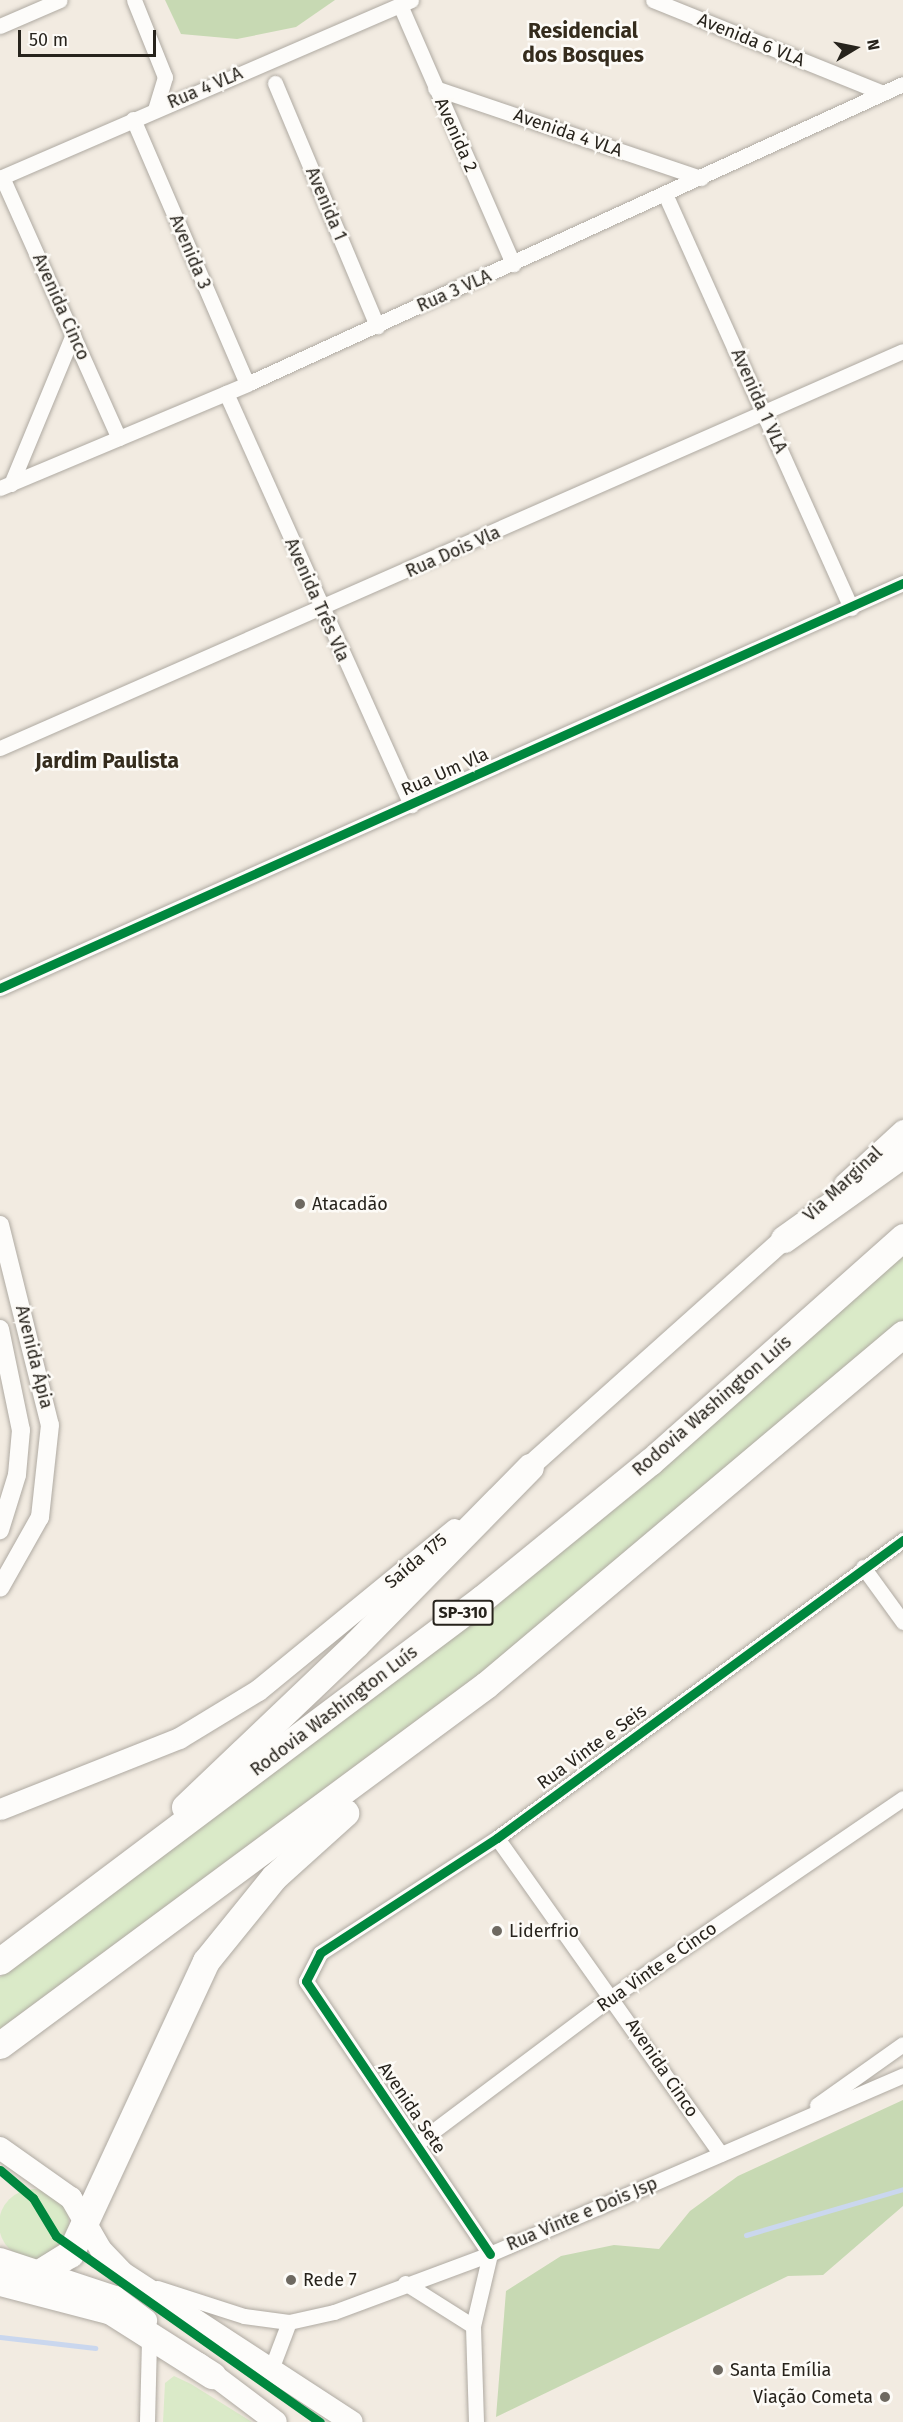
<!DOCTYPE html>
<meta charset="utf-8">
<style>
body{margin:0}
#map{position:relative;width:903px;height:2422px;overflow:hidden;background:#f2ebe1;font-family:"Fira Sans",sans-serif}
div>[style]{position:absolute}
.green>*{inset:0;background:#daeac8}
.round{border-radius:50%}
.forest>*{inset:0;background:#c7d9b3}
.stream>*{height:5px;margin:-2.5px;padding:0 2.5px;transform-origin:2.5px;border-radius:2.5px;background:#cad7ee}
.roads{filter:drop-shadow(0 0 2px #afaaa2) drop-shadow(0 0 2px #afaaa2)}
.minor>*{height:15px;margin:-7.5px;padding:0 7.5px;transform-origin:7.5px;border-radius:7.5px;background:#fdfcfa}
.tertiary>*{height:18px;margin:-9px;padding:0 9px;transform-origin:9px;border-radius:9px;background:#fdfcfa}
.secondary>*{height:21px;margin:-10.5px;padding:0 10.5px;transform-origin:10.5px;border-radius:10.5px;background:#fdfcfa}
.primary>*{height:22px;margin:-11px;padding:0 11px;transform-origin:11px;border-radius:11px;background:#fdfcfa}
.motorway>*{height:27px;margin:-13.5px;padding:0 13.5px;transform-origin:13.5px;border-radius:13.5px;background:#fdfcfa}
.cycleway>*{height:9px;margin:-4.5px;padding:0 4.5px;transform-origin:4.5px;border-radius:4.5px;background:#00873e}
.dots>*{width:16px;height:16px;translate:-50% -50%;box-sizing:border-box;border:3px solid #fdfbf7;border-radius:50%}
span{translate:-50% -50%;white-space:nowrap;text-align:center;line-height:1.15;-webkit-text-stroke:5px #fdfbf7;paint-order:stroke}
.shield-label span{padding:2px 4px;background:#fdfbf7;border:2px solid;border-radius:4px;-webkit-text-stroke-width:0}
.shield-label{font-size:16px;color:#27231c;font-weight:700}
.street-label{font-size:18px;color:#27231c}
.poi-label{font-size:18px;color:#27231c}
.left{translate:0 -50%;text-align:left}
.right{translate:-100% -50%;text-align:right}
.quarter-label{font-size:21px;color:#352c1d;font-weight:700}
.north{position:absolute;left:825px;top:18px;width:60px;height:60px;-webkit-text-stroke:4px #fdfbf7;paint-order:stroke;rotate:80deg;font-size:16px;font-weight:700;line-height:24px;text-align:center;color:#27231c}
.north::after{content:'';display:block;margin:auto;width:21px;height:27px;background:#27231c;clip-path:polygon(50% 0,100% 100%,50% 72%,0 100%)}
.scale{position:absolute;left:18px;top:30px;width:138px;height:27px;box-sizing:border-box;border:3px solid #27231c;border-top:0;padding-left:8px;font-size:18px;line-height:21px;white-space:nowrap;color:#27231c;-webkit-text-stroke:4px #fdfbf7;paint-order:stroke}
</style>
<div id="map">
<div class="green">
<div style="clip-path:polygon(903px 1253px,903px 1321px,815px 1398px,494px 1663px,0 2029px,0 1977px,463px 1629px)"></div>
<div class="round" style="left:-1px;top:2189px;width:70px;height:70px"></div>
<div style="clip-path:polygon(174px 2376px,191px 2384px,252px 2422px,163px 2422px,165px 2383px)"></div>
</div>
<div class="forest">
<div style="clip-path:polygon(165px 0,335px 0,296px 27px,237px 39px,181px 34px)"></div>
<div style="clip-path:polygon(903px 2100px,903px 2206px,823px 2275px,788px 2276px,496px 2417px,506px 2291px,561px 2256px,614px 2245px,659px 2249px,690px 2211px,738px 2176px)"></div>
</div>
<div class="stream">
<div style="left:746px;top:2235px;width:164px;rotate:-16.3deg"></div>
<div style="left:0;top:2337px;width:96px;rotate:6.6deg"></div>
</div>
<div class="roads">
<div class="minor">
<div style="left:134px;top:0;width:83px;rotate:68.1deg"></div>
<div style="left:165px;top:77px;width:34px;rotate:107deg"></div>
<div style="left:653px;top:0;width:248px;rotate:22deg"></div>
<div style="left:400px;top:5px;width:283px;rotate:66.4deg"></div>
<div style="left:0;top:26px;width:65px;rotate:-23.4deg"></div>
<div style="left:275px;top:83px;width:264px;rotate:67.2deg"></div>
<div style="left:435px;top:88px;width:281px;rotate:18.7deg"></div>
<div style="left:133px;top:119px;width:288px;rotate:66.7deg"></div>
<div style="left:2px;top:177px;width:286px;rotate:65.9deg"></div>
<div style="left:0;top:178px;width:448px;rotate:-23.4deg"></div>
<div style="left:665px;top:194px;width:454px;rotate:65.8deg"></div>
<div style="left:226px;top:393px;width:452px;rotate:65.8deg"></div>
<div style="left:11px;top:484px;width:162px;rotate:-67.5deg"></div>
<div style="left:0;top:488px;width:268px;rotate:-22.8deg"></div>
<div style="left:247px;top:384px;width:721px;rotate:-24.58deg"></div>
<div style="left:0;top:748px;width:986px;rotate:-23.73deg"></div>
<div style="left:0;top:988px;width:990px;rotate:-24.16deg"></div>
<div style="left:863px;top:1567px;width:68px;rotate:54deg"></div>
<div style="left:497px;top:1838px;width:387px;rotate:54.7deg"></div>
<div style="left:817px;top:2105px;width:105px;rotate:-35.3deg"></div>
<div style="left:416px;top:2144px;width:246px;rotate:-36.9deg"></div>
<div style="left:613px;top:1996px;width:351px;rotate:-34.3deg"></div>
<div style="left:490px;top:2254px;width:329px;rotate:-124deg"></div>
<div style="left:306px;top:1981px;width:31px;rotate:-63deg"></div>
<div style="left:320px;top:1953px;width:211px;rotate:-33deg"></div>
<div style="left:497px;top:1838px;width:504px;rotate:-36.28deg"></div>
<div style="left:405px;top:2283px;width:80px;rotate:32.3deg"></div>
<div style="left:157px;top:2288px;width:91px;rotate:17.8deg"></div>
<div style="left:244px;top:2316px;width:45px;rotate:7.6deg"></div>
<div style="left:289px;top:2322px;width:46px;rotate:-12.5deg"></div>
<div style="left:334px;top:2312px;width:166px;rotate:-20.4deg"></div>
<div style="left:490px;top:2254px;width:450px;rotate:-23.4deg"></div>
<div style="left:270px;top:2372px;width:53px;rotate:-69.2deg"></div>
<div style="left:147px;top:2422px;width:83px;rotate:-88.6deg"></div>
<div style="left:476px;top:2422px;width:96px;rotate:-91.8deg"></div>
<div style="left:473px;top:2326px;width:74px;rotate:-76.7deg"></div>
</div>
<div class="tertiary">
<div style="left:0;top:1225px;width:206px;rotate:76deg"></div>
<div style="left:50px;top:1425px;width:93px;rotate:96.2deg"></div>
<div style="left:40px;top:1517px;width:81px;rotate:119.4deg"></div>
<div style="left:0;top:1329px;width:103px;rotate:78.3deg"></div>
<div style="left:21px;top:1430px;width:45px;rotate:95.1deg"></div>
<div style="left:17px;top:1475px;width:58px;rotate:107.2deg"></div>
</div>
<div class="secondary">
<div style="left:844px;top:1184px;width:80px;rotate:-42.5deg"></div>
<div style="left:518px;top:1476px;width:370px;rotate:-41.8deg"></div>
<div style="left:0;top:1809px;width:193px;rotate:-21.6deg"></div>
<div style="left:179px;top:1738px;width:92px;rotate:-31.3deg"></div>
<div style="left:258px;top:1690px;width:254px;rotate:-39.3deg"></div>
</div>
<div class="primary">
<div style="left:0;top:2148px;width:87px;rotate:35.2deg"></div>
<div style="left:71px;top:2198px;width:60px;rotate:60deg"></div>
<div style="left:101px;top:2250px;width:32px;rotate:46deg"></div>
<div style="left:123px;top:2273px;width:273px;rotate:33.1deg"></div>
<div style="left:0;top:2259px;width:121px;rotate:18.3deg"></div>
<div style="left:115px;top:2297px;width:39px;rotate:37deg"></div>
<div style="left:199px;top:2364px;width:96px;rotate:37deg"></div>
</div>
<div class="motorway">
<div style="left:784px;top:1239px;width:146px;rotate:-35.5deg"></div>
<div style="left:185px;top:1807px;width:236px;rotate:-43.6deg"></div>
<div style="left:356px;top:1644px;width:248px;rotate:-45.5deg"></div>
<div style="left:0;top:1961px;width:604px;rotate:-36.93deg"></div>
<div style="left:483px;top:1598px;width:215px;rotate:-39.2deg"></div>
<div style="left:650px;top:1462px;width:339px;rotate:-41.6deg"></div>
<div style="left:0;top:2045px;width:605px;rotate:-36.53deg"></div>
<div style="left:486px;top:1685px;width:545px;rotate:-40.09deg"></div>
<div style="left:39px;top:2273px;width:36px;rotate:-32deg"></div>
<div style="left:70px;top:2254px;width:323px;rotate:-65.1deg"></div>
<div style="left:206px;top:1961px;width:108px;rotate:-51deg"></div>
<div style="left:274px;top:1877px;width:96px;rotate:-42deg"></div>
<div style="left:0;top:2282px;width:115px;rotate:14.6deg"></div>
<div style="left:111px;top:2311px;width:120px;rotate:32.4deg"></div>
</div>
</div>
<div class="cycleway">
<div style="left:0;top:988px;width:990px;rotate:-24.16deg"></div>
<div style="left:0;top:2170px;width:43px;rotate:40.3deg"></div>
<div style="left:33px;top:2198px;width:44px;rotate:58.8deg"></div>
<div style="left:56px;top:2236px;width:323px;rotate:35.2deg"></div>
<div style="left:490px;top:2254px;width:329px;rotate:-124deg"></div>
<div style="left:306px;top:1981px;width:31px;rotate:-63deg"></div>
<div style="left:320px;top:1953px;width:211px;rotate:-33deg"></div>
<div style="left:497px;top:1838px;width:504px;rotate:-36.28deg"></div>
</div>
<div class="dots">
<div style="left:300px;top:1204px;background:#6e6961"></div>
<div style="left:497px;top:1931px;background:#6e6961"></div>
<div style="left:291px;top:2280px;background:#6e6961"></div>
<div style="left:718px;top:2370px;background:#6e6961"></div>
<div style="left:885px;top:2397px;background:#6e6961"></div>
</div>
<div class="shield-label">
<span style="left:463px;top:1613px">SP-310</span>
</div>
<div class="street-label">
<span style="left:751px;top:40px;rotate:22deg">Avenida 6 VLA</span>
<span style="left:205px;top:88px;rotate:-23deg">Rua 4 VLA</span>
<span style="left:568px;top:133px;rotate:19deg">Avenida 4 VLA</span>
<span style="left:456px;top:135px;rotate:66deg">Avenida 2</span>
<span style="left:326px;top:204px;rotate:67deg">Avenida 1</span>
<span style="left:190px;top:252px;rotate:67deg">Avenida 3</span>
<span style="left:454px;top:291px;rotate:-24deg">Rua 3 VLA</span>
<span style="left:61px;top:307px;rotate:66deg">Avenida Cinco</span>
<span style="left:759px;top:401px;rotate:66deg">Avenida 1 VLA</span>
<span style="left:453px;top:552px;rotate:-24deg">Rua Dois Vla</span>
<span style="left:317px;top:600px;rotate:66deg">Avenida Três Vla</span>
<span style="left:445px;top:772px;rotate:-24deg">Rua Um Vla</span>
<span style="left:843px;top:1184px;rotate:-43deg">Via Marginal</span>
<span style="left:34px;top:1357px;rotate:76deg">Avenida Ápia</span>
<span style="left:712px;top:1406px;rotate:-41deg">Rodovia Washington Luís</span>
<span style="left:416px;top:1561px;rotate:-40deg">Saída 175</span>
<span style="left:334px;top:1711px;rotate:-37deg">Rodovia Washington Luís</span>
<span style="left:592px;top:1747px;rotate:-36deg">Rua Vinte e Seis</span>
<span style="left:657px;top:1967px;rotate:-35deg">Rua Vinte e Cinco</span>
<span style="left:662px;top:2068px;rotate:56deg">Avenida Cinco</span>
<span style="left:412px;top:2108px;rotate:56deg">Avenida Sete</span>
<span style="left:582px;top:2214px;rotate:-23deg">Rua Vinte e Dois Jsp</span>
</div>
<div class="poi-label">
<span class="left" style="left:312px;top:1204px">Atacadão</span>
<span class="left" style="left:509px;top:1931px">Liderfrio</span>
<span class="left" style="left:303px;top:2280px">Rede 7</span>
<span class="left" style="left:730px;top:2370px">Santa Emília</span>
<span class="right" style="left:873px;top:2397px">Viação Cometa</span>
</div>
<div class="quarter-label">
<span style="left:583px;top:43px">Residencial<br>dos Bosques</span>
<span style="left:107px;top:761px">Jardim Paulista</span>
</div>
<div class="north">N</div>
<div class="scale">50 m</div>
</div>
